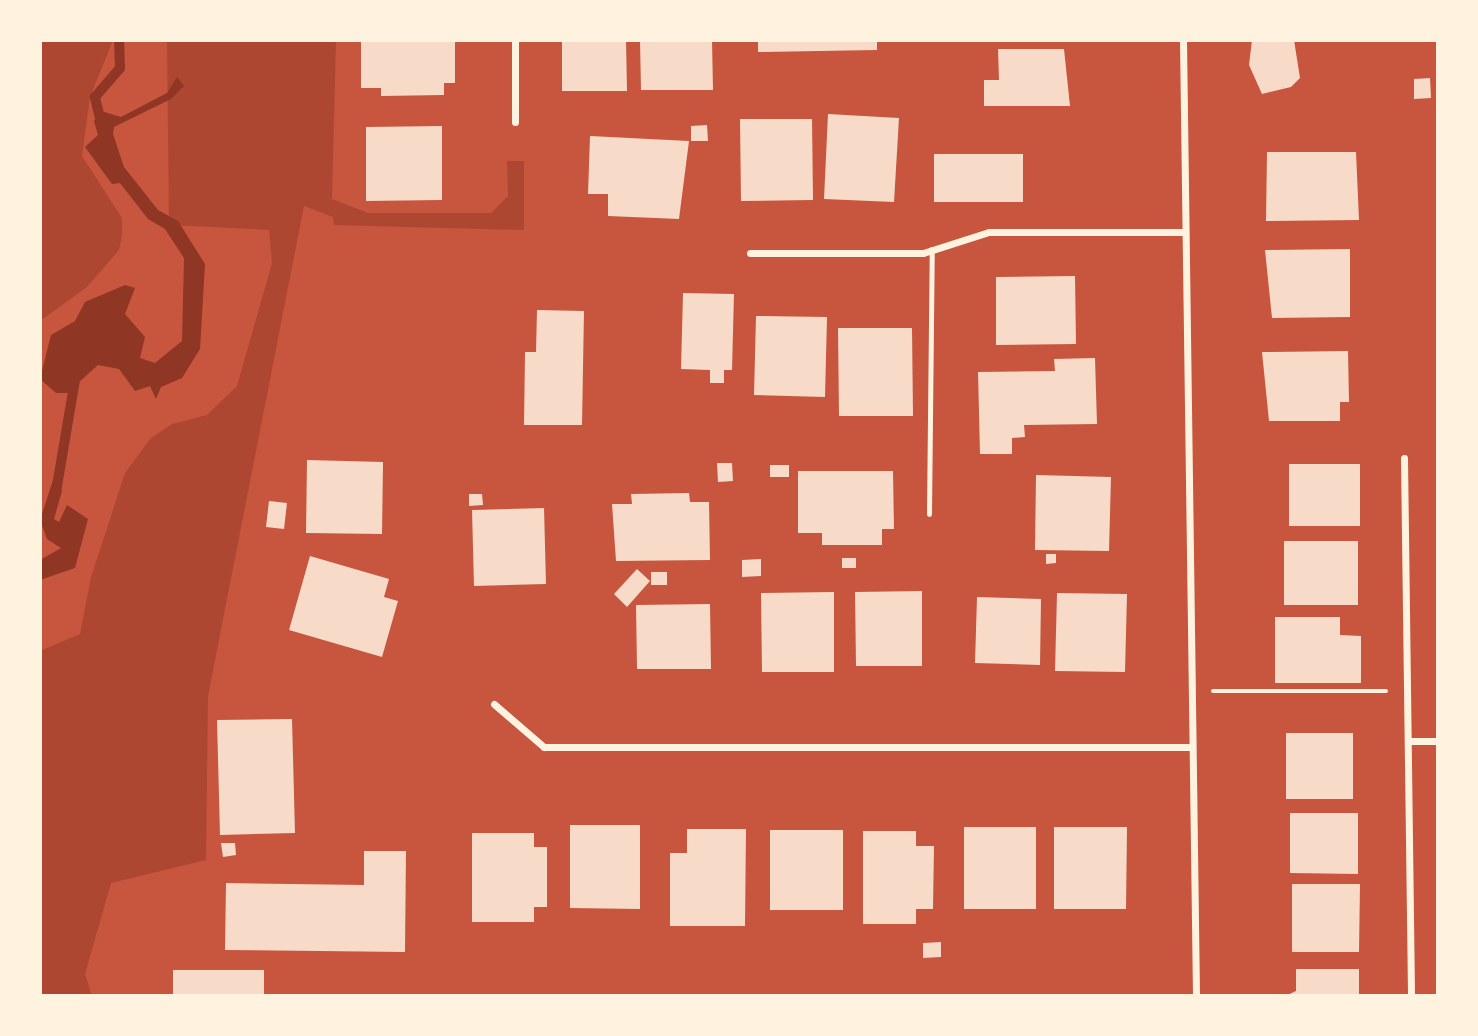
<!DOCTYPE html>
<style>
body{margin:0}
#map{position:relative;width:1478px;height:1036px;overflow:hidden;background:#c8553d;font-family:Bitter,serif}
div>[style]{position:absolute}
.green>*{inset:0;background:#ae4732}
.water>*{inset:0;background:#8f3625}
.stream>*{height:10px;margin:-5px;padding:0 5px;transform-origin:5px;border-radius:5px;background:#8f3625}
.building>*{inset:0;background:#f7dbc8}
.path>*{height:4.5px;margin:-2.25px;padding:0 2.25px;transform-origin:2.25px;border-radius:2.25px;background:#fff3e0}
.service>*{height:5px;margin:-2.5px;padding:0 2.5px;transform-origin:2.5px;border-radius:2.5px;background:#fff3e0}
.minor>*{height:7px;margin:-3.5px;padding:0 3.5px;transform-origin:3.5px;border-radius:3.5px;background:#fff3e0}
span{translate:-50% -50%;white-space:nowrap;text-align:center;line-height:1.15;-webkit-text-stroke:5px #fff3e0;paint-order:stroke}
.frame{position:absolute;inset:0;border:42px solid #fff3e0;pointer-events:none}
</style>
<div id="map">
<div class="green">
<div style="clip-path:polygon(40px 40px,113px 40px,90px 97px,82px 156px,122px 218px,122px 235px,119px 250px,87px 287px,40px 321px)"></div>
<div style="clip-path:polygon(167px 40px,336px 40px,332px 199px,368px 213px,491px 213px,508px 196px,507px 161px,524px 161px,524px 230px,334px 225px,333px 217px,304px 206px,208px 696px,206px 860px,111px 883px,85px 974px,92px 996px,40px 996px,40px 651px,80px 634px,91px 577px,125px 473px,151px 438px,172px 424px,207px 415px,237px 386px,272px 263px,269px 230px,169px 225px)"></div>
</div>
<div class="water">
<div style="clip-path:polygon(177px 77px,184px 86px,171px 99px,114px 127px,113px 134px,124px 167px,158px 210px,178px 221px,205px 264px,200px 349px,182px 378px,161px 387px,156px 399px,150px 386px,135px 391px,119px 369px,98px 365px,67px 393px,56px 393px,40px 379px,51px 335px,75px 321px,85px 302px,125px 285px,135px 288px,125px 314px,145px 337px,140px 358px,155px 363px,182px 341px,184px 258px,165px 229px,148px 219px,120px 183px,112px 184px,85px 147px,98px 135px,94px 121px,101px 111px,121px 117px,167px 93px)"></div>
<div style="clip-path:polygon(55px 474px,62px 491px,54px 519px,59px 522px,67px 505px,88px 519px,75px 568px,40px 580px,40px 560px,61px 548px,47px 539px,40px 520px)"></div>
</div>
<div class="stream">
<div style="left:102px;top:126px;width:30px;rotate:-104deg"></div>
<div style="left:95px;top:97px;width:38px;rotate:-49deg"></div>
<div style="left:120px;top:68px;width:28px;rotate:-92deg"></div>
<div style="left:56px;top:492px;width:120px;rotate:-80.4deg"></div>
</div>
<div class="building">
<div style="clip-path:polygon(361px 40px,455px 40px,455px 83px,444px 83px,444px 95px,381px 96px,381px 88px,361px 88px)"></div>
<div style="clip-path:polygon(562px 40px,626px 40px,627px 91px,562px 91px)"></div>
<div style="clip-path:polygon(640px 40px,712px 40px,713px 90px,641px 90px)"></div>
<div style="clip-path:polygon(758px 40px,877px 40px,877px 50px,758px 52px)"></div>
<div style="clip-path:polygon(1252px 40px,1294px 40px,1300px 78px,1291px 87px,1262px 94px,1249px 65px)"></div>
<div style="clip-path:polygon(998px 49px,1064px 49px,1070px 106px,984px 106px,984px 80px,999px 80px)"></div>
<div style="clip-path:polygon(1430px 78px,1431px 98px,1414px 99px,1414px 79px)"></div>
<div style="clip-path:polygon(828px 114px,899px 118px,894px 202px,824px 199px)"></div>
<div style="clip-path:polygon(740px 119px,812px 119px,813px 200px,741px 201px)"></div>
<div style="clip-path:polygon(707px 125px,708px 141px,691px 141px,691px 126px)"></div>
<div style="clip-path:polygon(442px 126px,442px 200px,366px 201px,366px 127px)"></div>
<div style="clip-path:polygon(590px 136px,689px 141px,679px 219px,608px 216px,608px 194px,588px 194px)"></div>
<div style="clip-path:polygon(1267px 152px,1356px 152px,1359px 220px,1266px 221px)"></div>
<div style="clip-path:polygon(934px 154px,1023px 154px,1023px 202px,934px 202px)"></div>
<div style="clip-path:polygon(1350px 249px,1350px 317px,1272px 318px,1265px 250px)"></div>
<div style="clip-path:polygon(1075px 276px,1076px 344px,996px 345px,996px 277px)"></div>
<div style="clip-path:polygon(683px 293px,734px 294px,732px 370px,724px 370px,724px 383px,710px 383px,710px 370px,681px 369px)"></div>
<div style="clip-path:polygon(537px 310px,584px 311px,582px 425px,524px 425px,525px 352px,536px 352px)"></div>
<div style="clip-path:polygon(756px 316px,827px 317px,825px 397px,754px 395px)"></div>
<div style="clip-path:polygon(838px 328px,912px 328px,913px 416px,839px 416px)"></div>
<div style="clip-path:polygon(1348px 351px,1349px 402px,1340px 402px,1340px 421px,1269px 421px,1262px 352px)"></div>
<div style="clip-path:polygon(1095px 358px,1097px 424px,1024px 425px,1025px 437px,1012px 438px,1012px 454px,980px 454px,978px 372px,1055px 371px,1054px 359px)"></div>
<div style="clip-path:polygon(307px 460px,383px 462px,382px 534px,306px 533px)"></div>
<div style="clip-path:polygon(717px 463px,732px 463px,733px 481px,718px 482px)"></div>
<div style="clip-path:polygon(1289px 464px,1360px 464px,1360px 526px,1289px 526px)"></div>
<div style="clip-path:polygon(770px 465px,789px 465px,789px 477px,770px 477px)"></div>
<div style="clip-path:polygon(798px 471px,893px 471px,894px 529px,882px 529px,882px 545px,822px 545px,822px 533px,798px 533px)"></div>
<div style="clip-path:polygon(1036px 475px,1111px 477px,1109px 551px,1035px 550px)"></div>
<div style="clip-path:polygon(689px 493px,690px 502px,709px 502px,710px 560px,616px 561px,612px 504px,632px 504px,631px 494px)"></div>
<div style="clip-path:polygon(469px 494px,482px 494px,483px 505px,469px 506px)"></div>
<div style="clip-path:polygon(269px 501px,287px 503px,284px 529px,266px 527px)"></div>
<div style="clip-path:polygon(544px 508px,546px 584px,474px 586px,472px 510px)"></div>
<div style="clip-path:polygon(1284px 541px,1358px 541px,1358px 605px,1284px 605px)"></div>
<div style="clip-path:polygon(1046px 554px,1056px 554px,1056px 563px,1046px 564px)"></div>
<div style="clip-path:polygon(310px 556px,389px 579px,384px 597px,398px 601px,382px 657px,289px 630px)"></div>
<div style="clip-path:polygon(842px 558px,856px 558px,856px 568px,842px 568px)"></div>
<div style="clip-path:polygon(761px 559px,761px 576px,742px 577px,742px 560px)"></div>
<div style="clip-path:polygon(637px 569px,650px 581px,627px 607px,614px 594px)"></div>
<div style="clip-path:polygon(651px 572px,667px 572px,667px 585px,651px 585px)"></div>
<div style="clip-path:polygon(922px 591px,922px 666px,856px 666px,855px 592px)"></div>
<div style="clip-path:polygon(834px 592px,834px 672px,762px 672px,761px 593px)"></div>
<div style="clip-path:polygon(1057px 593px,1127px 594px,1125px 672px,1055px 671px)"></div>
<div style="clip-path:polygon(977px 597px,1041px 599px,1040px 665px,975px 663px)"></div>
<div style="clip-path:polygon(710px 604px,711px 669px,637px 669px,636px 605px)"></div>
<div style="clip-path:polygon(1275px 617px,1340px 617px,1340px 635px,1361px 636px,1361px 683px,1275px 683px)"></div>
<div style="clip-path:polygon(292px 719px,295px 833px,220px 835px,217px 720px)"></div>
<div style="clip-path:polygon(1286px 733px,1353px 733px,1353px 799px,1286px 799px)"></div>
<div style="clip-path:polygon(1290px 813px,1358px 813px,1358px 874px,1290px 873px)"></div>
<div style="clip-path:polygon(570px 825px,640px 825px,640px 909px,570px 908px)"></div>
<div style="clip-path:polygon(964px 827px,1036px 827px,1036px 909px,964px 909px)"></div>
<div style="clip-path:polygon(1054px 827px,1127px 827px,1126px 909px,1054px 909px)"></div>
<div style="clip-path:polygon(687px 829px,746px 829px,745px 926px,670px 926px,670px 853px,687px 853px)"></div>
<div style="clip-path:polygon(770px 830px,843px 830px,843px 910px,770px 910px)"></div>
<div style="clip-path:polygon(863px 831px,916px 831px,916px 846px,934px 846px,933px 909px,916px 909px,916px 924px,863px 924px)"></div>
<div style="clip-path:polygon(472px 833px,534px 833px,534px 847px,547px 847px,547px 907px,534px 907px,534px 922px,472px 922px)"></div>
<div style="clip-path:polygon(221px 843px,235px 843px,236px 855px,223px 857px)"></div>
<div style="clip-path:polygon(364px 851px,406px 851px,405px 952px,225px 950px,226px 883px,364px 885px)"></div>
<div style="clip-path:polygon(1292px 884px,1360px 884px,1359px 952px,1292px 952px)"></div>
<div style="clip-path:polygon(941px 942px,941px 957px,923px 958px,923px 943px)"></div>
<div style="clip-path:polygon(1296px 969px,1359px 969px,1359px 996px,1285px 996px,1296px 991px)"></div>
<div style="clip-path:polygon(173px 970px,264px 970px,264px 994px,173px 996px)"></div>
</div>
<div class="path">
<div style="left:1213px;top:691px;width:173px"></div>
</div>
<div class="service">
<div style="left:929px;top:514px;width:265px;rotate:-89.4deg"></div>
</div>
<div class="minor">
<div style="left:515px;top:40px;width:82px;rotate:90deg"></div>
<div style="left:1183px;top:40px;width:956px;rotate:89.22deg"></div>
<div style="left:750px;top:253px;width:173px"></div>
<div style="left:923px;top:253px;width:69px;rotate:-17.7deg"></div>
<div style="left:989px;top:232px;width:196px"></div>
<div style="left:1404px;top:458px;width:538px;rotate:89.25deg"></div>
<div style="left:494px;top:704px;width:66px;rotate:40.7deg"></div>
<div style="left:544px;top:747px;width:648px"></div>
<div style="left:1408px;top:741px;width:30px"></div>
</div>
<div class="frame"></div>
</div>
